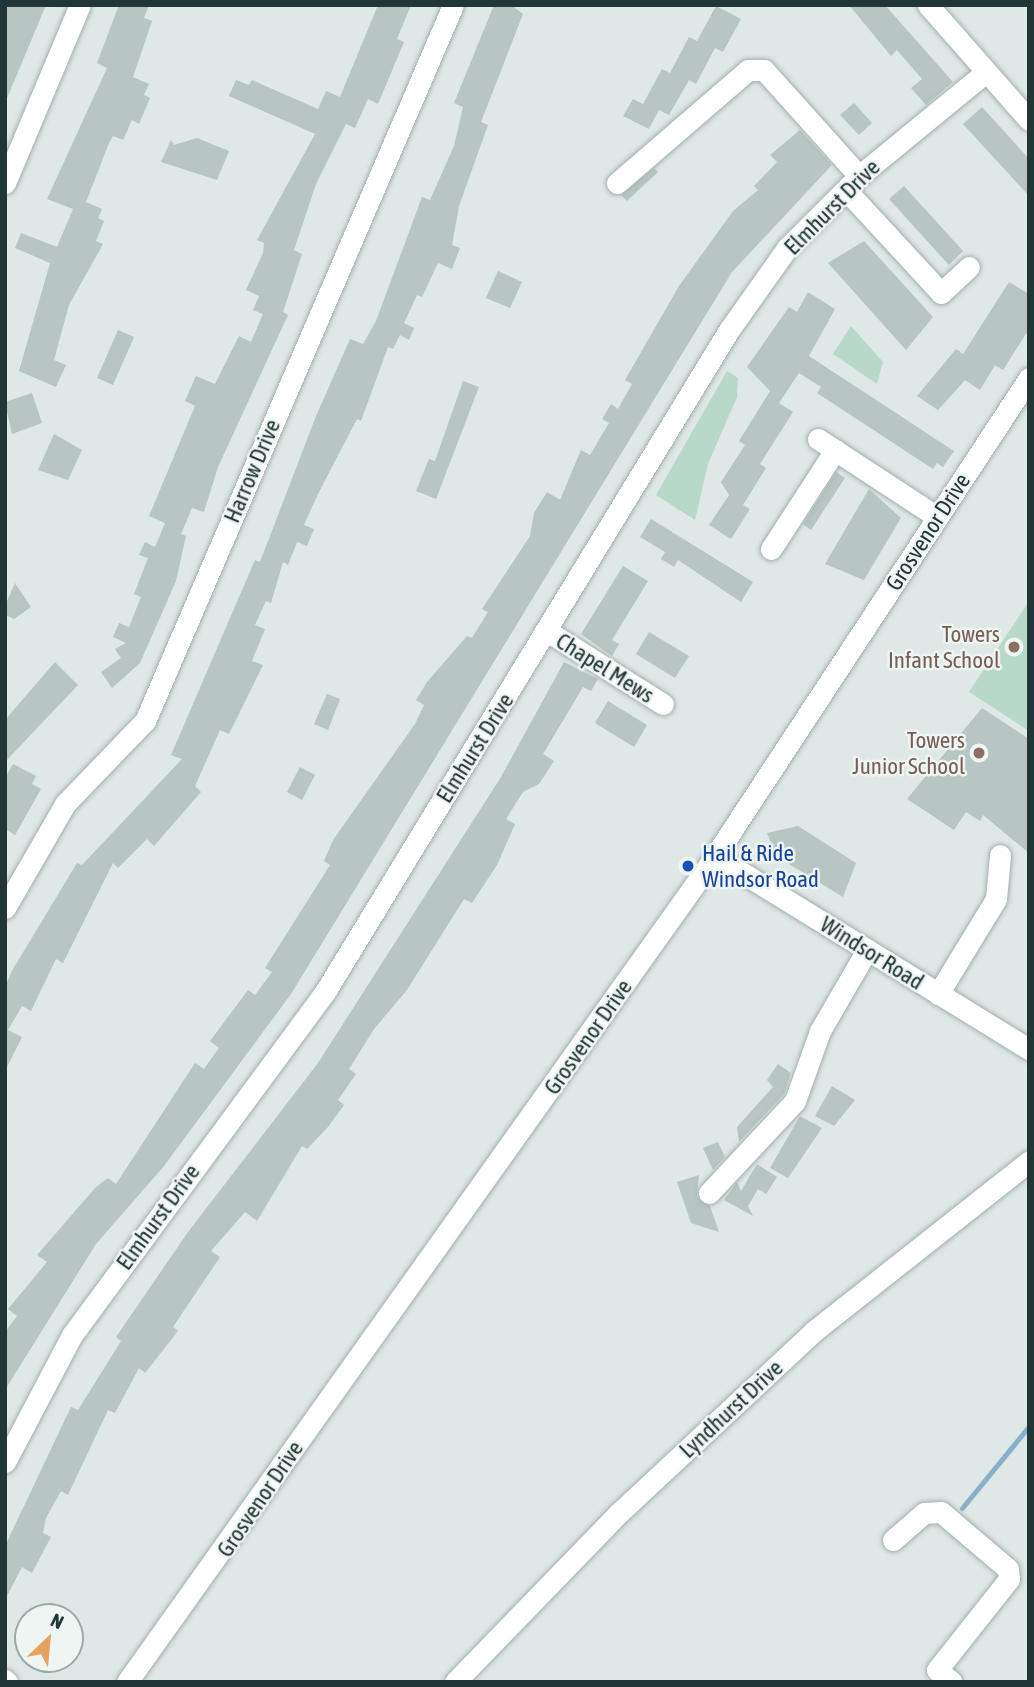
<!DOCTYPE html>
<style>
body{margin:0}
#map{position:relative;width:1034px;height:1687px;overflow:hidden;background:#dee8e6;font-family:"Asap Condensed",sans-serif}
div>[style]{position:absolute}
.green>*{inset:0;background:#b8d8c9}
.stream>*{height:5px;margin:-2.5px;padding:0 2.5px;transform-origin:2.5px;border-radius:2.5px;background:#8aafc9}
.building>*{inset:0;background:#b7c5c3}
.roads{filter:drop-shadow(0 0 2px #a2afae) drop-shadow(0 0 2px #a2afae)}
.minor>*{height:21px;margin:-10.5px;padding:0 10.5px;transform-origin:10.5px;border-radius:10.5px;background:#fff}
.dots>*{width:19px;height:19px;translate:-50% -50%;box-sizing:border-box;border:4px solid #eef5f3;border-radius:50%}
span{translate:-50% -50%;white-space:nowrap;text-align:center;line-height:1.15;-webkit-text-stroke:5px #eef5f3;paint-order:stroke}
.street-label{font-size:23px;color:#213636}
.education-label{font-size:23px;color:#785e54}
.right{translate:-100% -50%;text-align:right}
.transit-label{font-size:23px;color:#164399}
.left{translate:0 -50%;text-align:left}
.frame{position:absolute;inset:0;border:7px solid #213636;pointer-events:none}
.north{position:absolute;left:14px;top:1603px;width:70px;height:70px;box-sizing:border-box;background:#eef5f3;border:2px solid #9ca9a7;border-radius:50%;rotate:26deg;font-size:19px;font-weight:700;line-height:28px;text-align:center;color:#213636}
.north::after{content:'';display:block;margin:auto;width:24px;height:32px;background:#e5a35f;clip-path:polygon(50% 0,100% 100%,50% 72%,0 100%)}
</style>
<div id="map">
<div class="green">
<div style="clip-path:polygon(851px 326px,883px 362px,877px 384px,833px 354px)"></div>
<div style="clip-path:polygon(727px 371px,738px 378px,737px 397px,708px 464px,695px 520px,656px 495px)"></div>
<div style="clip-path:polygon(1029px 601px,1029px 731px,969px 692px)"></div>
</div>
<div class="stream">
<div style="left:962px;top:1508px;width:106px;rotate:-50.7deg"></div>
</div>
<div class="building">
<div style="clip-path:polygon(5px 5px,46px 5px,5px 103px)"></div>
<div style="clip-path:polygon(119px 5px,149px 5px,144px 18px,152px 21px,133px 77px,149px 84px,144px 95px,150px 98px,139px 124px,132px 120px,123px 140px,113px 136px,109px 143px,86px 202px,102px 209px,98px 218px,104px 221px,96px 241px,103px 244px,69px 305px,54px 360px,66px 365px,56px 387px,19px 371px,50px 263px,15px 248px,21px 233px,57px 247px,73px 209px,47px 199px,107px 68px,97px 63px)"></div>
<div style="clip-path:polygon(378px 5px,411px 5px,397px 39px,404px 42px,378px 104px,368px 99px,355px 128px,346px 124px,316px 184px,294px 250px,302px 254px,283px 312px,288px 315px,218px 467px,204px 512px,192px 508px,181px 534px,186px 536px,176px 581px,140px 663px,112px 688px,101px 672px,121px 658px,115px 649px,126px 643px,113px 637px,119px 623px,129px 627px,141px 597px,134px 594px,148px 558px,139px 555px,145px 542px,155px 547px,165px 523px,149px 516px,195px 406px,185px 401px,196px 376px,215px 384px,239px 336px,251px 342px,263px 314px,253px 310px,259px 296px,246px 290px,263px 253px,264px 243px,257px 240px,315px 134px,229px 96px,236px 80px,249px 85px,252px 80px,318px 109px,326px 91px,340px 97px)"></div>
<div style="clip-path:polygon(494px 5px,511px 5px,523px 14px,481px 122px,488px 125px,459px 206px,452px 245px,460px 248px,452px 269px,438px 263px,422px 297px,417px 295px,404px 323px,414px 328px,409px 340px,400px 335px,393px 349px,388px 347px,361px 421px,357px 419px,318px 494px,304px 525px,314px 529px,307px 546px,297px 542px,288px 565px,283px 562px,271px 603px,266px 601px,255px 625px,265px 629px,252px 661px,263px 665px,229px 734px,220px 730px,195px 786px,201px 792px,154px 846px,147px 839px,118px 868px,113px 863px,63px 963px,56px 959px,31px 1011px,22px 1006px,8px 1030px,22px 1037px,5px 1071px,5px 986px,13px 969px,77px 863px,82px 865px,182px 759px,171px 755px,255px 560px,260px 562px,316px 416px,350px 339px,363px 344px,376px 321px,422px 197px,430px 200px,454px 146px,463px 107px,454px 103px)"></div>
<div style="clip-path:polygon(849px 5px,885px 5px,953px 82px,926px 105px,911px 88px,922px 79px,897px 50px,891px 56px)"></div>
<div style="clip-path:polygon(716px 6px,741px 19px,723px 52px,715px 48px,696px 84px,689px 80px,669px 115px,659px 110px,649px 129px,623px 116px,633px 99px,643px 104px,662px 69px,670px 73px,689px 37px,697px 41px)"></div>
<div style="clip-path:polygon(854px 103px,872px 123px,859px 135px,840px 115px)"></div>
<div style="clip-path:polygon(982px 107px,1029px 159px,1029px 196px,963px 124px)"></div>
<div style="clip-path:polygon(800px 130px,832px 165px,732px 272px,291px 994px,164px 1166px,96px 1244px,5px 1390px,5px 1332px,17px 1316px,8px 1309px,47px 1262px,37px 1255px,96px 1187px,108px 1178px,116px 1184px,195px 1063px,204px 1069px,219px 1048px,210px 1041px,248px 990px,255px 995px,272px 972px,265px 968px,330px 865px,324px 861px,333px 840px,415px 724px,424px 705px,416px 700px,427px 682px,467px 636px,472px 638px,488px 612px,482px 609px,530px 536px,534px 513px,547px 492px,560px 500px,581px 450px,590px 455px,609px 423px,602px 419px,611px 404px,618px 409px,632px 384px,625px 380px,679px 286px,733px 211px,758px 190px,754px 186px,777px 162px,770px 155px)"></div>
<div style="clip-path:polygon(197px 138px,229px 151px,217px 180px,161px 162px,171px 140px,174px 145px)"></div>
<div style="clip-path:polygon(654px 168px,658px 172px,627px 201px,621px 195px)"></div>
<div style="clip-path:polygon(904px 186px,963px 251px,949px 265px,889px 199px)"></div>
<div style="clip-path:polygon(864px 241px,933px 317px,906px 350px,828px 263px)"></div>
<div style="clip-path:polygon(498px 271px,522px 282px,510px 308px,486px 298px)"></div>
<div style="clip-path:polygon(1009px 282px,1029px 294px,1029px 329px,1003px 370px,995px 365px,980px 390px,965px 380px,938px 410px,917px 396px,956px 349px,963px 354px)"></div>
<div style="clip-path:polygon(808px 292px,835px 309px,809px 356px,954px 451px,943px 467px,937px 463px,933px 469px,817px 393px,821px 387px,799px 373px,779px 403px,793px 412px,760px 464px,766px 468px,743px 505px,750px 509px,731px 539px,709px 525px,729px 495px,721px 482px,745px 445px,739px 441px,770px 391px,747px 367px,789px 307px,797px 312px)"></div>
<div style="clip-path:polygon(118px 330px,134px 337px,113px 385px,97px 378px)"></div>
<div style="clip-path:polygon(463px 381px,479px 387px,436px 499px,416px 491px,429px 459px,435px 461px)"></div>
<div style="clip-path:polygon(32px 393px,42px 423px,12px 434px,5px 402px)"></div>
<div style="clip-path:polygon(54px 434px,82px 450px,68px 480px,38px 470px)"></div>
<div style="clip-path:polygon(836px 472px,845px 478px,811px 530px,803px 524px)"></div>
<div style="clip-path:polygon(869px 489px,901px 518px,864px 580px,825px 564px)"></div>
<div style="clip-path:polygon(651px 519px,753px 582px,741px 602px,678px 560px,674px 567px,661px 559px,665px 552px,640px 537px)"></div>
<div style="clip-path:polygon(623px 566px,648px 581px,612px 640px,619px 644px,612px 656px,581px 634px)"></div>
<div style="clip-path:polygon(15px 583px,31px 607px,14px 619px,5px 615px,5px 606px)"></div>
<div style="clip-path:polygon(649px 632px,689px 656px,675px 678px,636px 654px)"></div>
<div style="clip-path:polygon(55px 662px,78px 685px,5px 762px,5px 720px)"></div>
<div style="clip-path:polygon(564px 662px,598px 679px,591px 691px,583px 687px,543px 754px,554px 761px,539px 784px,523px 792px,506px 819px,515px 824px,497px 865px,472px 903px,464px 899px,407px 990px,374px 1029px,349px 1069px,356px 1074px,338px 1100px,344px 1105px,328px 1127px,307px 1149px,302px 1146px,257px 1221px,245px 1212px,211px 1251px,220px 1257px,173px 1327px,178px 1331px,145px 1373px,139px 1368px,115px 1413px,108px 1410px,68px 1495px,61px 1491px,46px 1518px,43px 1533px,51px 1537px,32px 1573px,22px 1567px,5px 1600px,5px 1546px,71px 1407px,78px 1410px,121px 1341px,116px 1337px,188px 1232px,318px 1063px,501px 777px)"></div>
<div style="clip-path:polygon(327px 694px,340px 699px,328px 730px,314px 724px)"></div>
<div style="clip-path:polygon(608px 701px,647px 725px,634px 747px,595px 723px)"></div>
<div style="clip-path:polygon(982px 708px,1029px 739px,1029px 853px,983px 815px,980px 821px,966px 812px,954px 830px,907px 799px)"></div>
<div style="clip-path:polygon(13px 764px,36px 776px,32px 784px,41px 789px,15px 835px,5px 829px,5px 778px)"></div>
<div style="clip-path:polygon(300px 767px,315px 775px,302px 800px,287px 792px)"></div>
<div style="clip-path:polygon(798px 826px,856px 863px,843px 897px,776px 856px,767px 833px)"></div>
<div style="clip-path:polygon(778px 1064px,791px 1073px,784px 1094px,739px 1142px,737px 1127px,773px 1087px,767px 1080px)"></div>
<div style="clip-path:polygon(832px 1086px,855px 1100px,834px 1126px,815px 1116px)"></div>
<div style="clip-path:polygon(800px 1116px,822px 1128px,788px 1178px,770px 1168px)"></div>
<div style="clip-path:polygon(718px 1142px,725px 1157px,713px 1170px,703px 1148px)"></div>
<div style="clip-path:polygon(757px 1164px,777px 1177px,766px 1194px,758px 1189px,748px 1206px,753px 1216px,724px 1200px,737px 1182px,741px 1191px)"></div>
<div style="clip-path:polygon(699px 1175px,697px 1197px,710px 1206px,719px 1232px,691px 1223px,677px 1182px)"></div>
</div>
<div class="roads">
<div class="minor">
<div style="left:928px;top:5px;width:153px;rotate:48.7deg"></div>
<div style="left:5px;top:183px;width:193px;rotate:-67.2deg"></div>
<div style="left:617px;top:183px;width:173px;rotate:-40.8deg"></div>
<div style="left:748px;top:70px;width:16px"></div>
<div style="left:764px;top:70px;width:142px;rotate:48.1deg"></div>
<div style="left:846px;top:190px;width:140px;rotate:47.3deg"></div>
<div style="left:941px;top:293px;width:38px;rotate:-43deg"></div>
<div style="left:818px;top:439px;width:142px;rotate:33.2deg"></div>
<div style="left:771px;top:549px;width:118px;rotate:-57.1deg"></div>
<div style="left:547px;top:631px;width:137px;rotate:32.2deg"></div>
<div style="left:715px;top:856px;width:369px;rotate:31.6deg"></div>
<div style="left:5px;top:908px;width:120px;rotate:-60deg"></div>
<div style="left:65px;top:804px;width:115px;rotate:-46.1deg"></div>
<div style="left:145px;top:721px;width:779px;rotate:-66.72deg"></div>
<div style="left:938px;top:994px;width:111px;rotate:-58.6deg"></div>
<div style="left:996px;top:899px;width:44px;rotate:-84.8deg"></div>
<div style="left:709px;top:1193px;width:126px;rotate:-46.9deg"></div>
<div style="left:795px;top:1101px;width:74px;rotate:-70.3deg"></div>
<div style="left:820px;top:1031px;width:94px;rotate:-59.9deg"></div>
<div style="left:5px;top:1462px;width:144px;rotate:-62.2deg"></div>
<div style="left:72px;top:1335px;width:426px;rotate:-53.6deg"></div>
<div style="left:325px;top:992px;width:776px;rotate:-58.61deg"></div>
<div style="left:729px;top:330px;width:100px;rotate:-54.7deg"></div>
<div style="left:787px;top:248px;width:102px;rotate:-45deg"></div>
<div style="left:859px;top:176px;width:164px;rotate:-39.3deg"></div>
<div style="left:893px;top:1540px;width:41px;rotate:-41.1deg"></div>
<div style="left:924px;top:1513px;width:17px;rotate:-3deg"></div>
<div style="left:941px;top:1512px;width:88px;rotate:40.4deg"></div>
<div style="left:1008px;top:1569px;width:10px;rotate:84deg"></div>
<div style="left:1009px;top:1579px;width:116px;rotate:128.4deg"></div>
<div style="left:937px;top:1670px;width:19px;rotate:39deg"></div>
<div style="left:5px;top:1680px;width:3px;rotate:45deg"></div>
<div style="left:127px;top:1682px;width:1014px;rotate:-54.55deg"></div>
<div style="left:715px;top:856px;width:572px;rotate:-56.7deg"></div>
<div style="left:455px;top:1682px;width:237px;rotate:-45.9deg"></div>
<div style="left:620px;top:1512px;width:265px;rotate:-43deg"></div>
<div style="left:814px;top:1331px;width:274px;rotate:-38.3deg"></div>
</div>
</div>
<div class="dots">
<div style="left:1014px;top:647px;background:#8d6e63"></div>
<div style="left:979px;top:753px;background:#8d6e63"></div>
<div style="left:688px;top:866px;background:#1a4fb4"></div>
</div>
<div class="street-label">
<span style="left:832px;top:207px;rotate:-45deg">Elmhurst Drive</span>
<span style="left:252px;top:471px;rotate:-67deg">Harrow Drive</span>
<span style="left:928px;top:532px;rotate:-57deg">Grosvenor Drive</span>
<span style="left:605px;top:668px;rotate:32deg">Chapel Mews</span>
<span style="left:475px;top:748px;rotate:-58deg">Elmhurst Drive</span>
<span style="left:872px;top:953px;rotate:32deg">Windsor Road</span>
<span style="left:588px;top:1037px;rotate:-55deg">Grosvenor Drive</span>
<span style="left:158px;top:1217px;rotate:-54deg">Elmhurst Drive</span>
<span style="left:731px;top:1409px;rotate:-43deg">Lyndhurst Drive</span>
<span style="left:260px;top:1499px;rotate:-56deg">Grosvenor Drive</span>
</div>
<div class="education-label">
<span class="right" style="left:1000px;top:647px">Towers<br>Infant School</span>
<span class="right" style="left:965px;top:753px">Towers<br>Junior School</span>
</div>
<div class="transit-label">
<span class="left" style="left:702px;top:866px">Hail &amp; Ride<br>Windsor Road</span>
</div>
<div class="frame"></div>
<div class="north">N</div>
</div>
